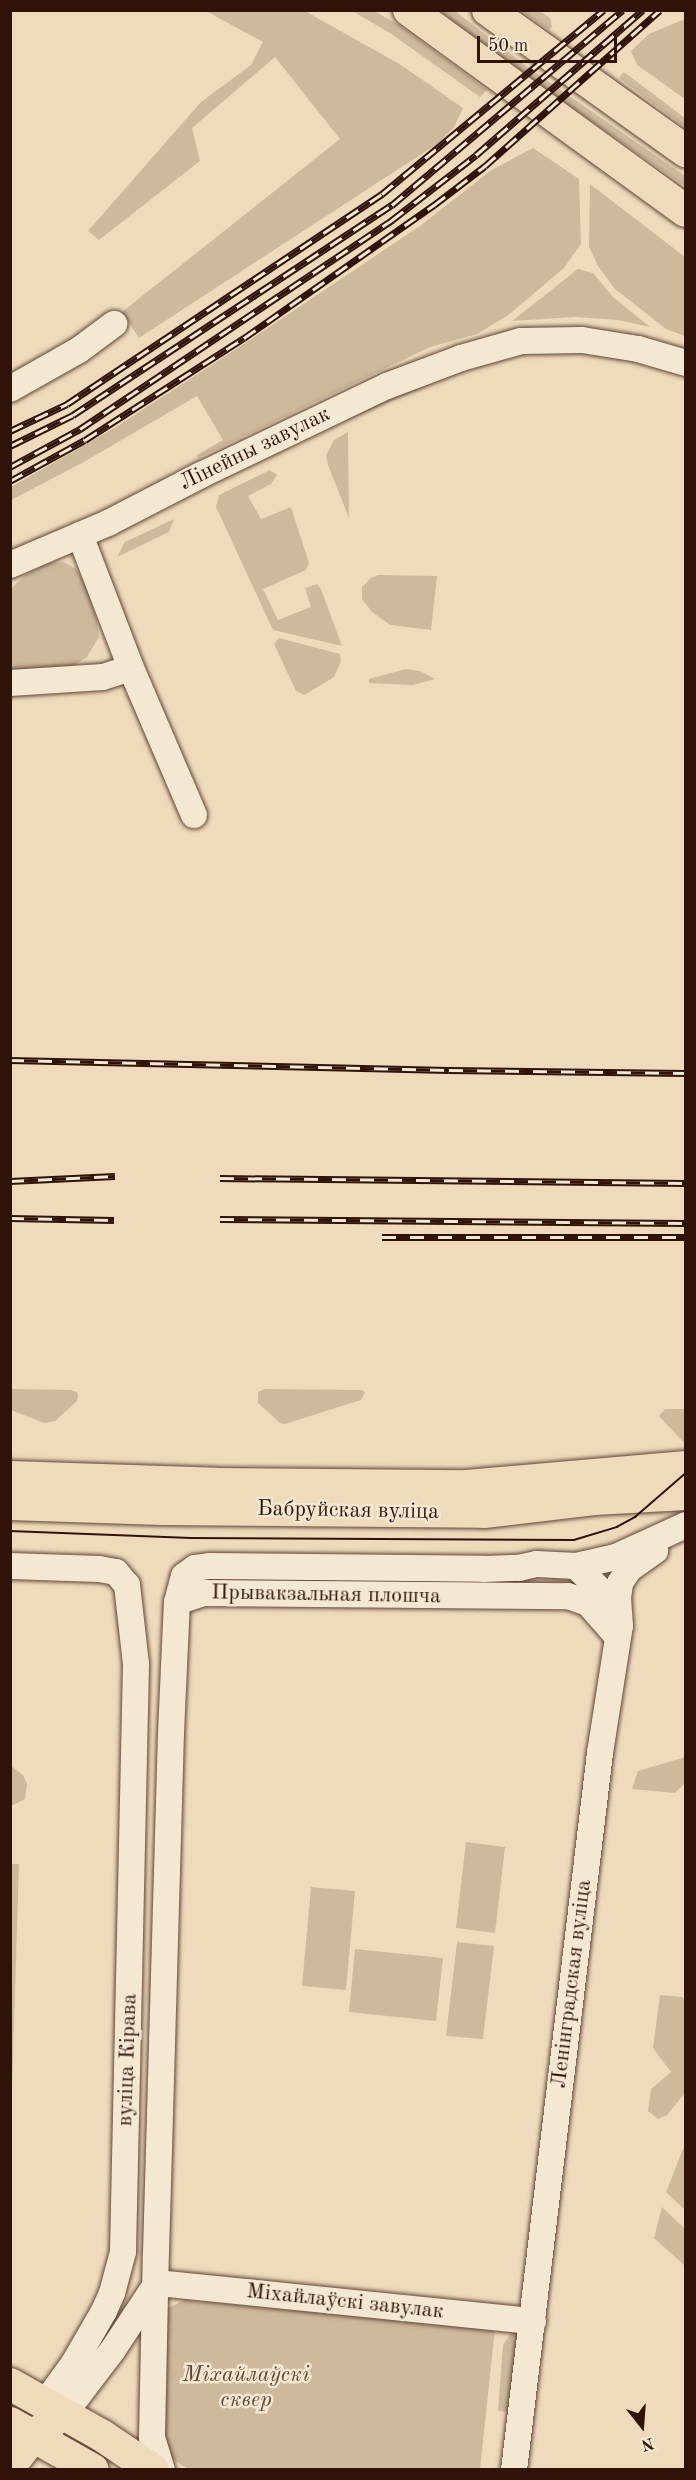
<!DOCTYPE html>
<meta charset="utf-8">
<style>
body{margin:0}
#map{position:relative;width:696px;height:2480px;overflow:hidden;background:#efdbbc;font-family:"Old Standard TT",serif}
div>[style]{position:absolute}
.green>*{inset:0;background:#ceb99d}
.roads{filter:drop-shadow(0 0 2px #5f4535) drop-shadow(0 0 2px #5f4535)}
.minor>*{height:26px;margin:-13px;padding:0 13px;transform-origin:13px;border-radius:13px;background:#f5e8d3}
.major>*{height:32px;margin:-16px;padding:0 16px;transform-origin:16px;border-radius:16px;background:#efdbbc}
.tram>*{height:1.5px;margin:-0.75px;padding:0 0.75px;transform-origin:0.75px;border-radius:0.75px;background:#2f1308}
.rail>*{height:7px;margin-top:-3.5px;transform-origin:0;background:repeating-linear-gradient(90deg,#f5e8d3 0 14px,#2f1308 0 28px);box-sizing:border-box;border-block:2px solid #2f1308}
span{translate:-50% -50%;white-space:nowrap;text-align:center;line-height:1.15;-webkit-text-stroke:5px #f5e8d3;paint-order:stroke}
.street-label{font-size:22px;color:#2f1308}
.park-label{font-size:22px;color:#5f4535;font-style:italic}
.frame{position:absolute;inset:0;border:12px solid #2f1308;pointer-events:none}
.north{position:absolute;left:612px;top:2396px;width:60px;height:60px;-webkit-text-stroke:4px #f5e8d3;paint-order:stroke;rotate:163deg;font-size:16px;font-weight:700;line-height:24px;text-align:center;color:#2f1308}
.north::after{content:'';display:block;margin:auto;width:21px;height:27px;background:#2f1308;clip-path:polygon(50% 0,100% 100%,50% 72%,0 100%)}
.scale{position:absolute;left:477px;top:36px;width:140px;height:27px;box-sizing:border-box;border:3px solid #2f1308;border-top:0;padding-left:8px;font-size:18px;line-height:21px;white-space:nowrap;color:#2f1308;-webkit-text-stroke:4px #f5e8d3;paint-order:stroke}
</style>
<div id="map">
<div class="green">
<div style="clip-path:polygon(206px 11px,305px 11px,401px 65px,463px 108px,454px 127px,440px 142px,139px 338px,122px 312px,340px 139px,275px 57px,192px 128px,200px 161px,99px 240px,88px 231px,201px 102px,251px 65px,263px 42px)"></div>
<div style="clip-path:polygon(352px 11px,374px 11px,399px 25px,487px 90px,480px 97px,390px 33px)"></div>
<div style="clip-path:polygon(440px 11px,455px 11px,526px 66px,685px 176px,685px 186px,521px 72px)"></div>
<div style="clip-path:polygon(521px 11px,540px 11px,550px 18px,552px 27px,549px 30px)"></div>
<div style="clip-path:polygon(685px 19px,685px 99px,637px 65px,631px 51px,649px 34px)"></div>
<div style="clip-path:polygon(624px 72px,685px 118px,685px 127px,619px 78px)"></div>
<div style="clip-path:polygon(533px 148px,579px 179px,581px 244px,564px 268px,507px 316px,477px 334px,430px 347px,198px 458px,197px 455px,223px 440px,197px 396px,82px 463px,11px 500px,11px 487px,116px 427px,250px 340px,420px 226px,490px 171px)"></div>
<div style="clip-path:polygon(590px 184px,685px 257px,685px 336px,666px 329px,615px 289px,598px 266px,589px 247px)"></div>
<div style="clip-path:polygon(578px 269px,593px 273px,613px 297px,650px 327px,618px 320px,576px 317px,512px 321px)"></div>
<div style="clip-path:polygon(428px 381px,438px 381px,328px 428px)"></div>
<div style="clip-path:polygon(348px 432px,349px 518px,328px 465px,326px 455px,334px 440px)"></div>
<div style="clip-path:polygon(270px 470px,277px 475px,271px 484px,248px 496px,261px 519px,291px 507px,309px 563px,306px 570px,263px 589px,278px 620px,311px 607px,305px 588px,317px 584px,321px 589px,342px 646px,273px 630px,216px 507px,219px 495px)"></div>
<div style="clip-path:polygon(174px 519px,169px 532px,117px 557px,125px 542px)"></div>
<div style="clip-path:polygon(64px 562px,76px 569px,85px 584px,97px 621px,99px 637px,87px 657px,73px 666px,11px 675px,11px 589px,25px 575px,50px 563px)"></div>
<div style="clip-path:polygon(378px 575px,437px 576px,431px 630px,390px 625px,372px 612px,362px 599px,362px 587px,371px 578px)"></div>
<div style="clip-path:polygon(279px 638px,340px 654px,341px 661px,334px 677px,304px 695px,296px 691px,274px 644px)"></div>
<div style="clip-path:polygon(406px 669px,420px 671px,435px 679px,413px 685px,369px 683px,369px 679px)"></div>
<div style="clip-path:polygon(10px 1389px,71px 1390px,77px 1392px,78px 1396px,77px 1401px,55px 1421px,44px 1423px,11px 1410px)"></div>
<div style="clip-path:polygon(265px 1389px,362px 1390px,365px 1392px,361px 1400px,285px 1424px,280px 1423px,258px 1403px,258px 1392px)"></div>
<div style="clip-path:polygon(665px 1409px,685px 1409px,685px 1444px,659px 1416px)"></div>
<div style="clip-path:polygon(685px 1757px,685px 1783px,675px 1793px,632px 1789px,638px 1771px)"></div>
<div style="clip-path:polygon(10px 1765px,23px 1775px,27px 1784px,25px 1799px,11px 1806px)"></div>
<div style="clip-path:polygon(466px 1842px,505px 1847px,495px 1933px,456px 1928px)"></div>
<div style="clip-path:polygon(10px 1864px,19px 1864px,11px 2121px,10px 2121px)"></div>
<div style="clip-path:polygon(311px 1887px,355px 1891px,346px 1990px,302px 1986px)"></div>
<div style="clip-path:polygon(457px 1942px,494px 1946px,483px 2039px,446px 2036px)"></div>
<div style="clip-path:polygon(355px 1949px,443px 1958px,436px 2021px,349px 2012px)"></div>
<div style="clip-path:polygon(660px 1995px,682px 1997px,685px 2000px,686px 2092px,667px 2115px,658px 2119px,648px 2111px,651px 2089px,671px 2072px,653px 2048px)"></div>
<div style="clip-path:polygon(685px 2144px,685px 2210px,666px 2192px)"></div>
<div style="clip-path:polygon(662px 2207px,685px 2229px,685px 2266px,654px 2238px)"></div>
<div style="clip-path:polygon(185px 2300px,495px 2329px,480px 2469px,188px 2469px,168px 2456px,160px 2437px,168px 2308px)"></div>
<div style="clip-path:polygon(511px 2333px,518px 2333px,511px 2412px,498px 2411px,503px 2345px)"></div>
</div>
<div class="roads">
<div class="minor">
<div style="left:10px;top:389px;width:79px;rotate:-29.5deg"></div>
<div style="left:79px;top:350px;width:44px;rotate:-36.6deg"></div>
<div style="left:80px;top:535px;width:142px;rotate:69deg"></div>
<div style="left:131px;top:668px;width:160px;rotate:66.8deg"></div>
<div style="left:10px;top:565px;width:107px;rotate:-23.2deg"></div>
<div style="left:108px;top:523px;width:105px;rotate:-27.3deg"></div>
<div style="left:201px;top:475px;width:206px;rotate:-25.6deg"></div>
<div style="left:387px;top:386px;width:79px;rotate:-20.7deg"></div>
<div style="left:461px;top:358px;width:62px;rotate:-15.8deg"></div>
<div style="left:521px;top:341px;width:61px;rotate:-0.9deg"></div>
<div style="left:582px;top:340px;width:57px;rotate:9.1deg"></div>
<div style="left:638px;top:349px;width:50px;rotate:16.3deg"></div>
<div style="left:10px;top:683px;width:93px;rotate:-3.7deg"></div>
<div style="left:103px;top:677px;width:29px;rotate:-18deg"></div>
<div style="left:10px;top:1566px;width:89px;rotate:1.9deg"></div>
<div style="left:99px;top:1569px;width:17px;rotate:10deg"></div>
<div style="left:116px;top:1572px;width:17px;rotate:50deg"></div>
<div style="left:127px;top:1585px;width:80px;rotate:83.5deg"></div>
<div style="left:136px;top:1664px;width:588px;rotate:91.27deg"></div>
<div style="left:123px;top:2252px;width:42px;rotate:105deg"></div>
<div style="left:112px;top:2293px;width:20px;rotate:114deg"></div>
<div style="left:104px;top:2311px;width:60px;rotate:120deg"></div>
<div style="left:74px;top:2363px;width:49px;rotate:125.9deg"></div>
<div style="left:576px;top:1566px;width:35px;rotate:45deg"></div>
<div style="left:601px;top:1591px;width:30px;rotate:70deg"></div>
<div style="left:177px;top:1602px;width:28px;rotate:-19deg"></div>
<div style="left:203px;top:1593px;width:365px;rotate:0.5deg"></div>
<div style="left:568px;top:1596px;width:21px;rotate:19deg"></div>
<div style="left:588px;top:1603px;width:44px;rotate:48.7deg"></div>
<div style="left:157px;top:2283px;width:378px;rotate:5.8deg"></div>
<div style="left:64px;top:2414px;width:79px;rotate:-52.7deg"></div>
<div style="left:112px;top:2351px;width:82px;rotate:-56.5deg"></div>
<div style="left:162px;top:2470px;width:34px;rotate:-107deg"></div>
<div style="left:152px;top:2437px;width:184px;rotate:-88.8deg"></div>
<div style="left:156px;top:2253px;width:520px;rotate:-88.35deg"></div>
<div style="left:171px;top:1733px;width:131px;rotate:-87.4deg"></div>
<div style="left:177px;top:1602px;width:27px;rotate:-75deg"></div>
<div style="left:184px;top:1576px;width:14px;rotate:-36deg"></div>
<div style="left:195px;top:1568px;width:15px;rotate:-8deg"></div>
<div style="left:210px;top:1566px;width:274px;rotate:0.6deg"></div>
<div style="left:484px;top:1569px;width:35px;rotate:-2deg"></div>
<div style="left:519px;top:1568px;width:18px;rotate:-13deg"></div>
<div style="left:537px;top:1564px;width:39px;rotate:3deg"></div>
<div style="left:576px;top:1566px;width:41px;rotate:-12.7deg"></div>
<div style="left:616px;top:1557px;width:77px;rotate:-24.6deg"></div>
<div style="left:514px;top:2470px;width:722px;rotate:-83.16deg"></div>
<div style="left:600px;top:1753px;width:129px;rotate:-81.1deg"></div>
<div style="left:620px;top:1626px;width:28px;rotate:-94deg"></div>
<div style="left:618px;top:1598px;width:15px;rotate:-82deg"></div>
<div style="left:620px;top:1583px;width:17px;rotate:-57deg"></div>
<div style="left:629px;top:1569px;width:32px;rotate:-35deg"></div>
</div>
<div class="major">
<div style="left:409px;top:10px;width:342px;rotate:36deg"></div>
<div style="left:488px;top:10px;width:243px;rotate:35.5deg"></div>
<div style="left:10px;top:1477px;width:206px;rotate:1.9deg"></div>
<div style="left:216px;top:1484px;width:251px;rotate:0.5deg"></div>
<div style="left:467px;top:1486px;width:220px;rotate:-5deg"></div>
<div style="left:10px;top:1504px;width:152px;rotate:1.9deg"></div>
<div style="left:162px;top:1509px;width:322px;rotate:0.5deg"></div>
<div style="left:484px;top:1512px;width:111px;rotate:-6.7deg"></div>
<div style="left:594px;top:1499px;width:92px;rotate:-3.1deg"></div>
<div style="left:10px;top:2384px;width:104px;rotate:29.3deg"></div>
<div style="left:101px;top:2435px;width:63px;rotate:33.9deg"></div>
<div style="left:10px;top:2423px;width:95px;rotate:29.5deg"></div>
<div style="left:10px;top:2466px;width:39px;rotate:-52deg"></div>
<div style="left:34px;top:2435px;width:21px;rotate:-35deg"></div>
</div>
</div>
<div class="tram">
<div style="left:10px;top:1531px;width:181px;rotate:2.2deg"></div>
<div style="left:191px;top:1538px;width:383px;rotate:0.3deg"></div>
<div style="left:574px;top:1540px;width:45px;rotate:-16.8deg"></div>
<div style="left:617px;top:1527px;width:21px;rotate:-29deg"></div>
<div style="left:635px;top:1517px;width:67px;rotate:-40.8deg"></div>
</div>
<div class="rail">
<div style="left:10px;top:431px;width:63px;rotate:-25.3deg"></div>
<div style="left:67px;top:404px;width:379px;rotate:-33.7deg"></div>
<div style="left:382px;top:194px;width:288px;rotate:-39.7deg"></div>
<div style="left:10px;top:446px;width:70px;rotate:-26.2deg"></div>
<div style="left:73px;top:415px;width:382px;rotate:-33.4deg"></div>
<div style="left:392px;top:205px;width:302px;rotate:-40.2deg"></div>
<div style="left:10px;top:467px;width:80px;rotate:-28.5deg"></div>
<div style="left:80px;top:429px;width:376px;rotate:-33.8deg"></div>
<div style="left:392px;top:220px;width:106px;rotate:-37.7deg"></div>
<div style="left:476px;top:155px;width:221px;rotate:-41deg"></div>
<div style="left:10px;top:481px;width:85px;rotate:-28.7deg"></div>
<div style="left:85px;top:440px;width:189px;rotate:-32.7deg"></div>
<div style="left:244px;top:338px;width:232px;rotate:-35deg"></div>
<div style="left:434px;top:205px;width:64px;rotate:-37.4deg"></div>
<div style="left:485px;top:166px;width:234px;rotate:-41.7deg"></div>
<div style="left:10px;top:1060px;width:439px;rotate:1.3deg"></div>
<div style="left:449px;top:1070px;width:237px;rotate:0.7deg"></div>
<div style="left:220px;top:1178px;width:466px;rotate:0.6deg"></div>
<div style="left:10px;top:1181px;width:105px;rotate:-2.7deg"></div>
<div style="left:10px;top:1218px;width:104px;rotate:1.1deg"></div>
<div style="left:220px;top:1219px;width:466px;rotate:0.5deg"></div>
<div style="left:382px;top:1237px;width:304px"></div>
</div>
<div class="street-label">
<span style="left:255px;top:449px;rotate:-26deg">Лінейны завулак</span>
<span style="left:348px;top:1511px;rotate:1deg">Бабруйская вуліца</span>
<span style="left:326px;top:1595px;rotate:1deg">Прывакзальная плошча</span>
<span style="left:572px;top:1984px;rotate:-83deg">Ленінградская вуліца</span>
<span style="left:128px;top:2060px;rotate:-88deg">вуліца Кірава</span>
<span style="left:345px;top:2302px;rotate:6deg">Міхайлаўскі завулак</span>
</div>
<div class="park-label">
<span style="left:246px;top:2388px">Міхайлаўскі<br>сквер</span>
</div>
<div class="frame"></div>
<div class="north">N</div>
<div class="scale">50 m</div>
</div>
